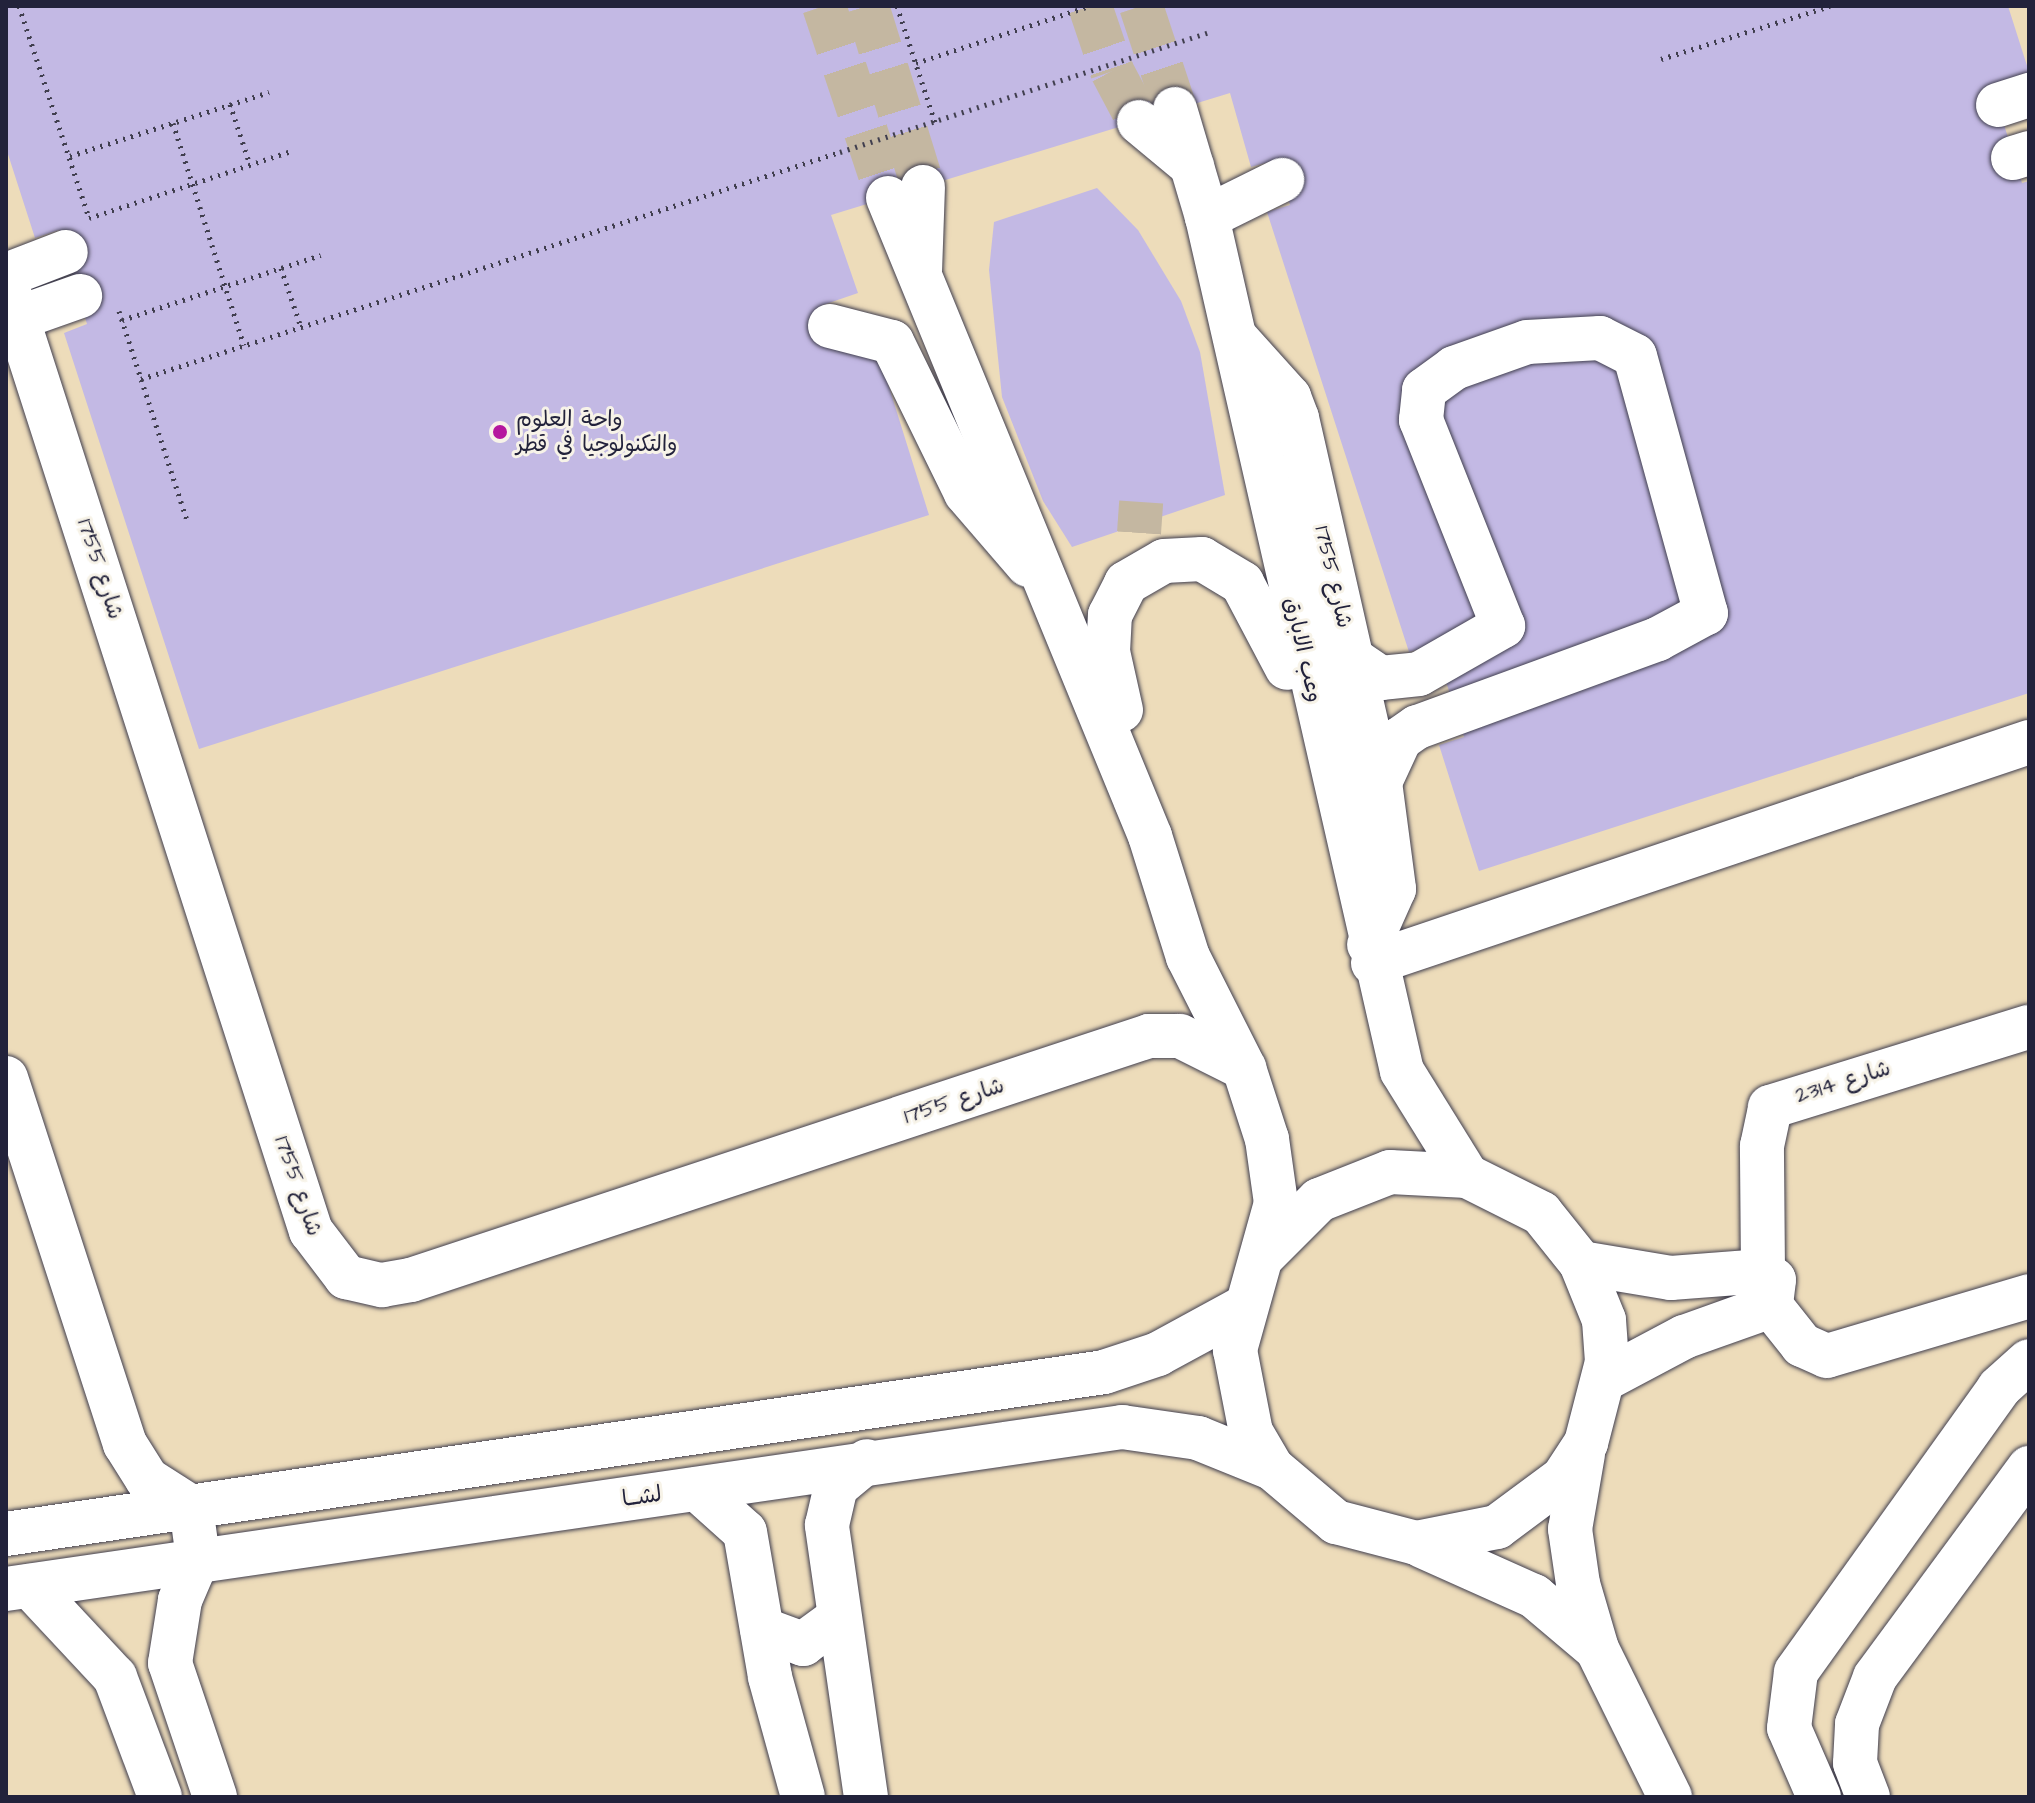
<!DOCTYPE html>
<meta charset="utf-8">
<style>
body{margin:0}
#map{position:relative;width:2035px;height:1803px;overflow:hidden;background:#eddcba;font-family:"Architects Daughter","Playpen Sans Arabic",sans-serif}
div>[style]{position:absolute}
.building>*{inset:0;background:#c3b9e4}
.minor-tunnel>*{height:44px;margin-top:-22px;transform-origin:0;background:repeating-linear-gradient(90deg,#c4b7a1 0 44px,transparent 0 66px)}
.path>*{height:5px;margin-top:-2.5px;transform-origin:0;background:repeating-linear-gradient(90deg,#403e4e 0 2px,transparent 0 8px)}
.roads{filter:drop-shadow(0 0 2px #403e4e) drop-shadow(0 0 2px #403e4e)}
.minor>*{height:44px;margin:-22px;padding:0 22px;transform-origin:22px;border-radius:22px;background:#fff}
.path-bridge>*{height:5px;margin-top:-2.5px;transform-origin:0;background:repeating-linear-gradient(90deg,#403e4e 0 2px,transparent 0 8px)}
.dots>*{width:22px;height:22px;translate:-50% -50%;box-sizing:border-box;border:4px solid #f7f3e8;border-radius:50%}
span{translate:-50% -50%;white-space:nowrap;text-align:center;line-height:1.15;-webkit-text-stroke:6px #f7f3e8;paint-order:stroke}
.poi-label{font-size:22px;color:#22223b}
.left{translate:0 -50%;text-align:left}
.street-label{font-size:22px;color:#22223b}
.frame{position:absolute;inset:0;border:8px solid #22223b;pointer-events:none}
</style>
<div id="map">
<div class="building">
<div style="clip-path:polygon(6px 6px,2008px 6px,2029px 72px,1998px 105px,2022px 183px,2029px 181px,2029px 693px,1479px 871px,1439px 745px,1464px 737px,1434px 645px,1409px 652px,1267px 212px,1290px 205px,1276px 160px,1251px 167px,1230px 93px,831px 215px,858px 293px,823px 305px,837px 350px,874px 339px,929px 515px,199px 749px,64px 333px,87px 324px,59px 230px,35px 238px,6px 148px)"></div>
<div style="clip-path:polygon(1097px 188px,1138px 230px,1181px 301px,1200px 352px,1225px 495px,1072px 547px,1043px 501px,1002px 397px,989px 270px,994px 222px)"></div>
</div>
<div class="minor-tunnel">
<div style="left:824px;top:6px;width:202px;rotate:71.6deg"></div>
<div style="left:867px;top:6px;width:189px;rotate:72.8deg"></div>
<div style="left:1090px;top:6px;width:69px;rotate:71.3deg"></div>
<div style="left:1112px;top:71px;width:58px;rotate:62.1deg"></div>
<div style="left:1141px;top:6px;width:108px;rotate:71.7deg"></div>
<div style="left:1139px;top:533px;width:31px;rotate:-86deg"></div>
</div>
<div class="path">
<div style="left:19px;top:6px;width:223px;rotate:71.7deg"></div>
<div style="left:897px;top:6px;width:122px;rotate:71.9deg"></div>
<div style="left:1661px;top:59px;width:177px;rotate:-17.4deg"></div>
<div style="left:916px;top:63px;width:182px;rotate:-18.2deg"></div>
<div style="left:230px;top:104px;width:64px;rotate:71.8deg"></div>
<div style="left:173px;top:123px;width:233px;rotate:72.3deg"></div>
<div style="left:70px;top:156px;width:209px;rotate:-17.8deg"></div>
<div style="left:89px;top:218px;width:211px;rotate:-18.3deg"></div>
<div style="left:281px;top:268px;width:62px;rotate:71.3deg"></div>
<div style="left:119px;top:311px;width:223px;rotate:72deg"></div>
<div style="left:122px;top:320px;width:209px;rotate:-18.1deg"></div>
<div style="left:141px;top:379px;width:735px;rotate:-17.99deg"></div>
</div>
<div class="roads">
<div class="minor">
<div style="left:1998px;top:105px;width:33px;rotate:-18deg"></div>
<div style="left:1175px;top:109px;width:113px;rotate:73.5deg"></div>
<div style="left:1207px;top:217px;width:876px;rotate:77.14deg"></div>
<div style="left:1402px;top:1071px;width:123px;rotate:58.2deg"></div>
<div style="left:1139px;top:122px;width:69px;rotate:39.7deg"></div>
<div style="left:2013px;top:158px;width:17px;rotate:-17deg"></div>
<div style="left:888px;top:198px;width:690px;rotate:67.67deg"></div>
<div style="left:1150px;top:836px;width:127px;rotate:72.6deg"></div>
<div style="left:1188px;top:957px;width:124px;rotate:63.2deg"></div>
<div style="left:1244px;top:1068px;width:75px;rotate:72.1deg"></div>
<div style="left:1267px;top:1139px;width:65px;rotate:82deg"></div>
<div style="left:1276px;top:1203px;width:153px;rotate:105.6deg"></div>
<div style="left:1235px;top:1350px;width:84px;rotate:79deg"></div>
<div style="left:1251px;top:1432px;width:42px;rotate:59.7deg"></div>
<div style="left:1272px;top:1468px;width:84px;rotate:40.2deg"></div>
<div style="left:1336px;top:1522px;width:83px;rotate:14.7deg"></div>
<div style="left:1416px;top:1543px;width:83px;rotate:-11.2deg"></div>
<div style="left:1497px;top:1527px;width:82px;rotate:-36.6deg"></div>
<div style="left:1563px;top:1478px;width:42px;rotate:-56.7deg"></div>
<div style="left:1586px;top:1443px;width:84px;rotate:-75.5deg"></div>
<div style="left:1607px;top:1362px;width:42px;rotate:-94.1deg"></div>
<div style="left:1604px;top:1320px;width:61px;rotate:-112deg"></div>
<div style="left:1581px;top:1263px;width:64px;rotate:-128.7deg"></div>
<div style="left:1541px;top:1213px;width:83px;rotate:-153.4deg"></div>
<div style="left:1467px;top:1176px;width:77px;rotate:-177deg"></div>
<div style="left:1390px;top:1172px;width:76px;rotate:158.5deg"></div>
<div style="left:1319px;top:1200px;width:76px;rotate:135deg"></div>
<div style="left:1207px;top:217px;width:84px;rotate:-26.3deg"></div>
<div style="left:920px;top:272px;width:85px;rotate:-88deg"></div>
<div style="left:6px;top:275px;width:64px;rotate:-21deg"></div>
<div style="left:6px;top:283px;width:996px;rotate:72.17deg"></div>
<div style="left:311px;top:1231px;width:58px;rotate:52.7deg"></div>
<div style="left:346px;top:1277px;width:37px;rotate:13deg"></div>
<div style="left:382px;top:1285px;width:29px;rotate:-10deg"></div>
<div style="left:411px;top:1280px;width:777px;rotate:-18.3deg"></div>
<div style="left:1149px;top:1036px;width:31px"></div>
<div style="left:1180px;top:1036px;width:72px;rotate:26.6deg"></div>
<div style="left:18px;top:318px;width:66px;rotate:-19.5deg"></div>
<div style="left:830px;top:326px;width:64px;rotate:14.5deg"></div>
<div style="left:892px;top:342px;width:168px;rotate:63.9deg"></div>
<div style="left:966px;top:493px;width:95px;rotate:49.3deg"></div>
<div style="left:1235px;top:337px;width:81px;rotate:48deg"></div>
<div style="left:1289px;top:397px;width:22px;rotate:69deg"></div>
<div style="left:1297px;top:418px;width:373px;rotate:77.2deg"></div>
<div style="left:1380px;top:782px;width:108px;rotate:82.5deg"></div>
<div style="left:1394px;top:889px;width:61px;rotate:114.1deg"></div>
<div style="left:1351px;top:658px;width:36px;rotate:34deg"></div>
<div style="left:1381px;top:678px;width:38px;rotate:-6deg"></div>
<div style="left:1419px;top:674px;width:97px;rotate:-29.7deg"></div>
<div style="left:1503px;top:626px;width:222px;rotate:-111.7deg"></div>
<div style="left:1421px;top:420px;width:30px;rotate:-84deg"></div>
<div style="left:1424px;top:390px;width:37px;rotate:-36deg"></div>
<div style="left:1454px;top:368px;width:77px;rotate:-19.6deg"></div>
<div style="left:1527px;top:342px;width:73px;rotate:-3.1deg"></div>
<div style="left:1600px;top:338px;width:39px;rotate:27deg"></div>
<div style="left:1635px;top:356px;width:267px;rotate:74.6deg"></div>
<div style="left:1706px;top:613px;width:55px;rotate:151.6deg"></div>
<div style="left:1658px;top:639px;width:257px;rotate:159.9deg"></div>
<div style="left:1417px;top:727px;width:21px;rotate:145deg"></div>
<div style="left:1400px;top:739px;width:47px;rotate:114.9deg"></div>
<div style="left:1121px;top:710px;width:59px;rotate:-102.6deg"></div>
<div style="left:1108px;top:652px;width:37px;rotate:-87deg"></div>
<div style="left:1110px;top:615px;width:36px;rotate:-63deg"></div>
<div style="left:1126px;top:583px;width:44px;rotate:-30.1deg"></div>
<div style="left:1164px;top:561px;width:38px;rotate:-3deg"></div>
<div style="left:1202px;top:559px;width:47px;rotate:31deg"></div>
<div style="left:1242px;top:583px;width:96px;rotate:62.1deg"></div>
<div style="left:1373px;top:963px;width:692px;rotate:-18.62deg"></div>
<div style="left:6px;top:1078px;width:385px;rotate:72deg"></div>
<div style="left:125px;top:1444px;width:41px;rotate:57.8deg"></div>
<div style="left:147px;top:1479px;width:52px;rotate:32.5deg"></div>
<div style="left:191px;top:1507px;width:51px;rotate:82.2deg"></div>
<div style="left:198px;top:1558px;width:46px;rotate:113.2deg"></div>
<div style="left:180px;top:1600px;width:64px;rotate:99deg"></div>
<div style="left:170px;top:1663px;width:141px;rotate:71.4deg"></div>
<div style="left:1581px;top:1263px;width:91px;rotate:9.5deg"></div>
<div style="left:1671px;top:1278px;width:92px;rotate:-4.4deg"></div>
<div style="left:1763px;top:1271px;width:14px;rotate:39deg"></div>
<div style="left:1774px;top:1280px;width:26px;rotate:97deg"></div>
<div style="left:1771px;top:1306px;width:92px;rotate:160.4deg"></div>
<div style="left:1684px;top:1337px;width:89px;rotate:152deg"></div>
<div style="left:1763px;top:1271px;width:125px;rotate:-90.5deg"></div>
<div style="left:1762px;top:1146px;width:40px;rotate:-78deg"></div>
<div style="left:1770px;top:1107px;width:271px;rotate:-17.2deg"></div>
<div style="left:1771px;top:1306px;width:50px;rotate:51.5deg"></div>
<div style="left:1802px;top:1345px;width:27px;rotate:24deg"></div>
<div style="left:1827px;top:1356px;width:211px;rotate:-16.5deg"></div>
<div style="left:1583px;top:1454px;width:76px;rotate:99.8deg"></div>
<div style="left:1570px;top:1529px;width:56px;rotate:81.7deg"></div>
<div style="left:1578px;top:1584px;width:68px;rotate:73.7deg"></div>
<div style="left:1597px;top:1649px;width:165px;rotate:63.7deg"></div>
<div style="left:697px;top:1489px;width:64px;rotate:41.9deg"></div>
<div style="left:745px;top:1532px;width:147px;rotate:80.2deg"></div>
<div style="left:770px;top:1677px;width:124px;rotate:74.6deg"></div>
<div style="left:6px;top:1534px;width:1110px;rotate:-8.39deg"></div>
<div style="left:1104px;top:1372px;width:57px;rotate:-18.4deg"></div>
<div style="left:1158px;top:1354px;width:94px;rotate:-28.5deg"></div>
<div style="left:1422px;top:1546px;width:123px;rotate:24.1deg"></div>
<div style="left:1534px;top:1596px;width:82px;rotate:40.1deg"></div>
<div style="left:30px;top:1586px;width:125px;rotate:47deg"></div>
<div style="left:115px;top:1677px;width:128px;rotate:69.4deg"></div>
<div style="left:6px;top:1589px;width:1128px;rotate:-8.26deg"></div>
<div style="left:1122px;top:1427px;width:77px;rotate:8.2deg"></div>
<div style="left:1198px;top:1438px;width:80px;rotate:22.1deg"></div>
<div style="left:762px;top:1629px;width:44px;rotate:20.1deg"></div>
<div style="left:803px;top:1644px;width:42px;rotate:-36.3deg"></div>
<div style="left:866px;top:1797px;width:275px;rotate:-98.2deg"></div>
<div style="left:827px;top:1525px;width:39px;rotate:-77deg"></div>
<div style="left:836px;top:1487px;width:40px;rotate:-40deg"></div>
<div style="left:1819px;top:1797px;width:75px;rotate:-113.5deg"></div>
<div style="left:1789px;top:1728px;width:56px;rotate:-82.9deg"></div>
<div style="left:1796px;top:1672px;width:349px;rotate:-54.4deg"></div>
<div style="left:1999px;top:1388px;width:40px;rotate:-42deg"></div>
<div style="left:1868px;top:1797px;width:36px;rotate:-111deg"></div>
<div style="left:1855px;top:1763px;width:39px;rotate:-87deg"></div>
<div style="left:1857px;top:1724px;width:50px;rotate:-69deg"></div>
<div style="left:1875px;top:1677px;width:260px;rotate:-53.6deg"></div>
</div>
</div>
<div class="path-bridge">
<div style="left:840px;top:152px;width:389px;rotate:-18deg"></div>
</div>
<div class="dots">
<div style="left:500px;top:432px;background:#b5179e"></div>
</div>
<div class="poi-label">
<span class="left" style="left:516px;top:432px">واحة العلوم<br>والتكنولوجيا في قطر</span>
</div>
<div class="street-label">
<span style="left:100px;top:569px;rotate:72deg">شارع 1755</span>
<span style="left:1333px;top:577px;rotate:77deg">شارع 1755</span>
<span style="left:1303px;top:650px;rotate:77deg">وعب الابارق</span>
<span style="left:1843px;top:1082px;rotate:-17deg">شارع 2314</span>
<span style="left:954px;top:1101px;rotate:-18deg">شارع 1755</span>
<span style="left:298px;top:1186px;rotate:71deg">شارع 1755</span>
<span style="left:642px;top:1497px;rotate:-8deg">لشــا</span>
</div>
<div class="frame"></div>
</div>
